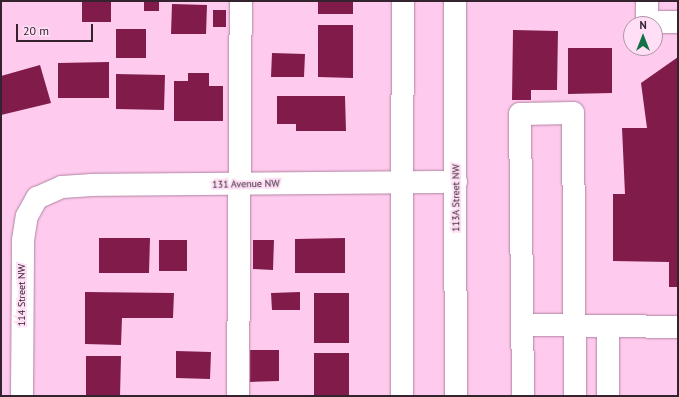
<!DOCTYPE html>
<style>
body{margin:0}
#map{position:relative;width:679px;height:397px;overflow:hidden;background:#fecbee;font-family:"PT Sans",sans-serif}
div>[style]{position:absolute}
.building>*{inset:0;background:#801b4a}
.roads{filter:drop-shadow(0 0 1px #b182a3) drop-shadow(0 0 1px #b182a3)}
.minor>*{height:22px;margin:-11px;padding:0 11px;transform-origin:11px;border-radius:11px;background:#fff}
.major>*{height:22px;margin:-11px;padding:0 11px;transform-origin:11px;border-radius:11px;background:#fff}
span{translate:-50% -50%;white-space:nowrap;text-align:center;line-height:1.15;-webkit-text-stroke:4px #fedff5;paint-order:stroke}
.street-label{font-size:10px;color:#35222f}
.frame{position:absolute;inset:0;border:2px solid #35222f;pointer-events:none}
.north{position:absolute;left:623px;top:16px;width:40px;height:40px;box-sizing:border-box;background:#fedff5;border:1px solid #ae93a6;border-radius:50%;rotate:0deg;font-size:11px;font-weight:700;line-height:16px;text-align:center;color:#35222f}
.north::after{content:'';display:block;margin:auto;width:14px;height:18px;background:#137147;clip-path:polygon(50% 0,100% 100%,50% 72%,0 100%)}
.scale{position:absolute;left:16px;top:24px;width:77px;height:18px;box-sizing:border-box;border:2px solid #35222f;border-top:0;padding-left:5px;font-size:12px;line-height:14px;white-space:nowrap;color:#35222f;-webkit-text-stroke:3px #fedff5;paint-order:stroke}
</style>
<div id="map">
<div class="building">
<div style="clip-path:polygon(82px 1px,111px 1px,111px 22px,82px 22px)"></div>
<div style="clip-path:polygon(144px 1px,159px 1px,159px 11px,144px 11px)"></div>
<div style="clip-path:polygon(318px 1px,353px 1px,353px 14px,318px 14px)"></div>
<div style="clip-path:polygon(172px 4px,207px 5px,206px 34px,171px 34px)"></div>
<div style="clip-path:polygon(213px 10px,226px 10px,226px 27px,213px 27px)"></div>
<div style="clip-path:polygon(318px 25px,353px 25px,353px 78px,318px 77px)"></div>
<div style="clip-path:polygon(116px 29px,146px 29px,146px 58px,116px 58px)"></div>
<div style="clip-path:polygon(513px 30px,558px 31px,557px 90px,531px 90px,531px 100px,512px 100px)"></div>
<div style="clip-path:polygon(568px 48px,612px 48px,612px 93px,568px 94px)"></div>
<div style="clip-path:polygon(272px 53px,305px 54px,304px 77px,271px 77px)"></div>
<div style="clip-path:polygon(678px 57px,678px 287px,669px 287px,669px 262px,613px 261px,613px 194px,625px 194px,622px 128px,647px 128px,641px 83px)"></div>
<div style="clip-path:polygon(109px 62px,109px 98px,58px 98px,58px 63px)"></div>
<div style="clip-path:polygon(40px 65px,51px 103px,1px 115px,1px 76px)"></div>
<div style="clip-path:polygon(188px 73px,209px 73px,209px 86px,223px 86px,223px 121px,174px 121px,174px 81px,188px 81px)"></div>
<div style="clip-path:polygon(116px 74px,165px 75px,164px 110px,116px 109px)"></div>
<div style="clip-path:polygon(277px 96px,345px 96px,346px 131px,296px 131px,296px 124px,277px 124px)"></div>
<div style="clip-path:polygon(99px 238px,150px 238px,149px 273px,99px 273px)"></div>
<div style="clip-path:polygon(345px 238px,345px 273px,295px 273px,295px 239px)"></div>
<div style="clip-path:polygon(159px 240px,187px 240px,187px 271px,159px 271px)"></div>
<div style="clip-path:polygon(253px 240px,274px 240px,273px 270px,253px 269px)"></div>
<div style="clip-path:polygon(85px 292px,174px 293px,173px 318px,122px 318px,121px 345px,85px 344px)"></div>
<div style="clip-path:polygon(300px 292px,300px 310px,272px 310px,271px 293px)"></div>
<div style="clip-path:polygon(314px 293px,349px 293px,349px 343px,314px 343px)"></div>
<div style="clip-path:polygon(250px 350px,279px 350px,279px 381px,250px 382px)"></div>
<div style="clip-path:polygon(176px 351px,211px 352px,210px 379px,176px 378px)"></div>
<div style="clip-path:polygon(314px 353px,349px 353px,349px 396px,314px 396px)"></div>
<div style="clip-path:polygon(86px 356px,121px 356px,120px 396px,86px 396px)"></div>
</div>
<div class="roads">
<div class="minor">
<div style="left:647px;top:1px;width:21px;rotate:90deg"></div>
<div style="left:647px;top:22px;width:31px"></div>
<div style="left:523px;top:325px;width:155px;rotate:0.7deg"></div>
<div style="left:608px;top:326px;width:70px;rotate:90deg"></div>
<div style="left:22px;top:396px;width:156px;rotate:-89.6deg"></div>
<div style="left:23px;top:240px;width:24px;rotate:-81deg"></div>
<div style="left:27px;top:216px;width:21px;rotate:-61deg"></div>
<div style="left:37px;top:198px;width:27px;rotate:-24deg"></div>
<div style="left:62px;top:187px;width:30px;rotate:-4deg"></div>
<div style="left:92px;top:185px;width:364px;rotate:-0.5deg"></div>
<div style="left:238px;top:396px;width:395px;rotate:-89.6deg"></div>
<div style="left:402px;top:396px;width:395px;rotate:-89.9deg"></div>
<div style="left:523px;top:396px;width:282px;rotate:-90.6deg"></div>
<div style="left:520px;top:114px;width:53px;rotate:-1.1deg"></div>
<div style="left:573px;top:113px;width:283px;rotate:89.6deg"></div>
</div>
<div class="major">
<div style="left:455px;top:1px;width:395px;rotate:89.9deg"></div>
</div>
</div>
<div class="street-label">
<span style="left:246px;top:184px;rotate:-1deg">131 Avenue NW</span>
<span style="left:456px;top:198px;rotate:-90deg">113A Street NW</span>
<span style="left:22px;top:295px;rotate:-90deg">114 Street NW</span>
</div>
<div class="frame"></div>
<div class="north">N</div>
<div class="scale">20 m</div>
</div>
